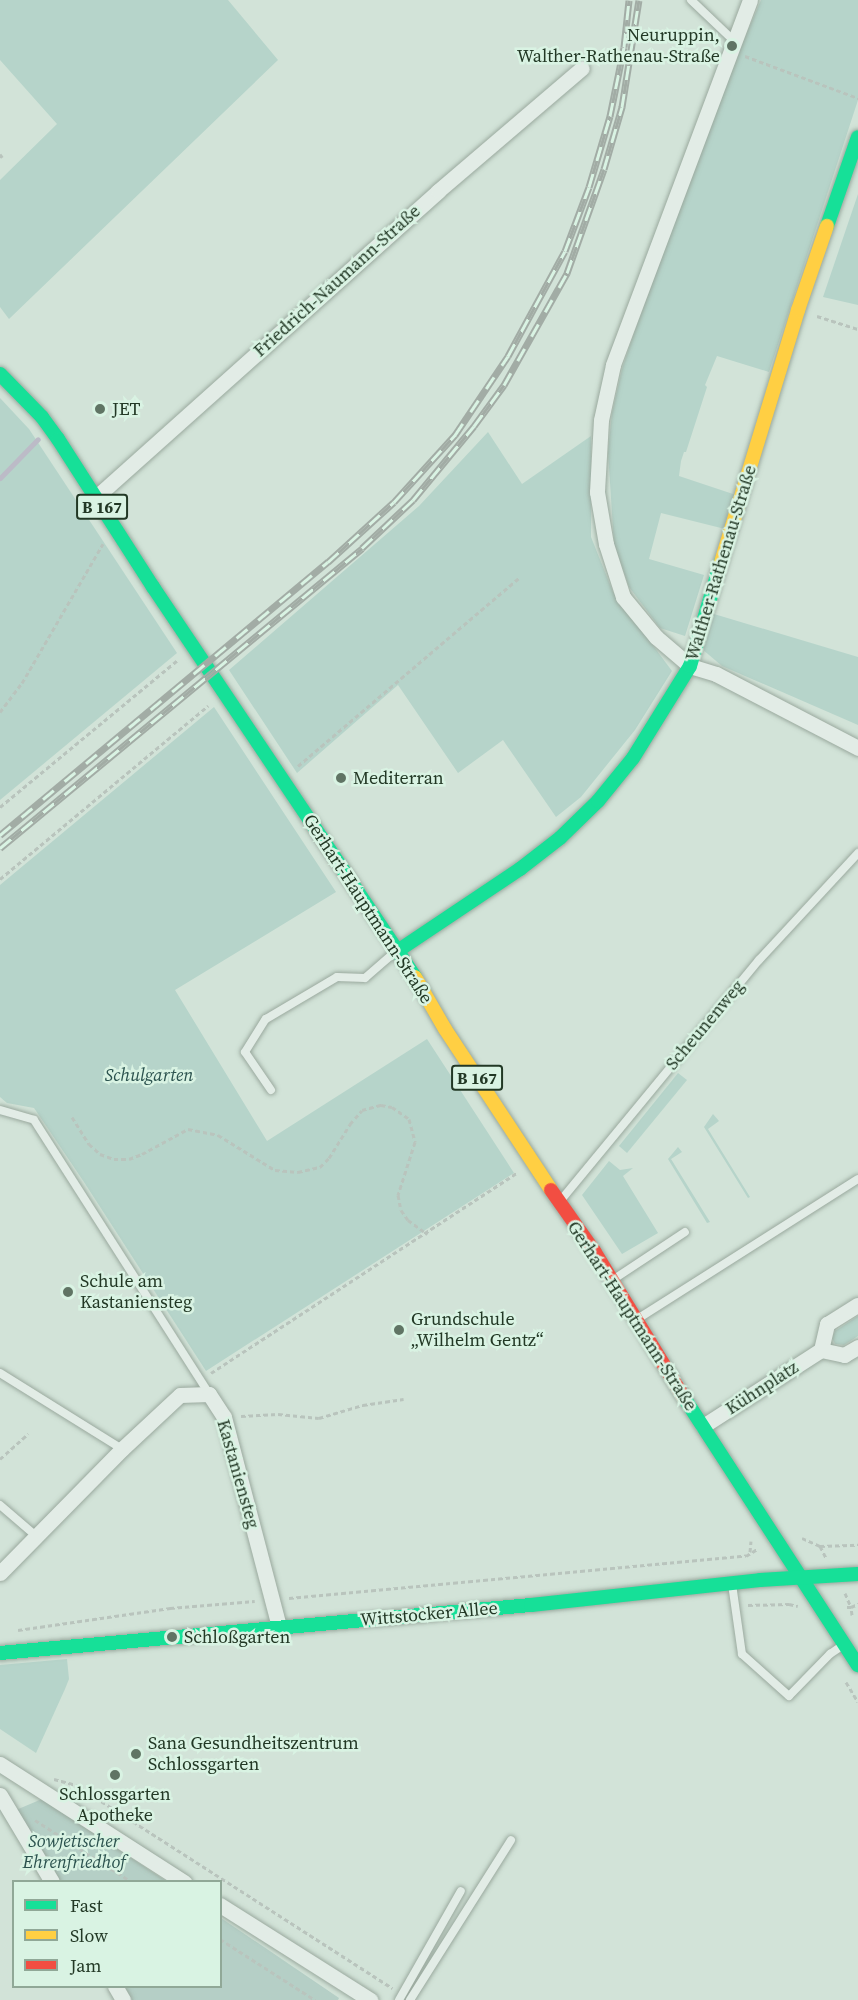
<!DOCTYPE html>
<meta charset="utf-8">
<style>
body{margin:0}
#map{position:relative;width:858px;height:2000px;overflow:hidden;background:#d2e3d8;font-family:"Source Serif 4",serif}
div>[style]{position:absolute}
.green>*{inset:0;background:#b6d4ca}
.cemetery>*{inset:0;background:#b5cfc6}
.stream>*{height:5px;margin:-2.5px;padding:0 2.5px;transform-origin:2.5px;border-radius:2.5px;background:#bcbbc7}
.path>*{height:3px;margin-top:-1.5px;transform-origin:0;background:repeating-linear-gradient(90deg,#b9c4bd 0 4.5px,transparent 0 7.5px)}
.roads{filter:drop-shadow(0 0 2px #9aa99e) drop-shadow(0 0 2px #9aa99e)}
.lane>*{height:8px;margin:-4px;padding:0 4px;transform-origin:4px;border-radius:4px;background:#e2ece6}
.street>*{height:15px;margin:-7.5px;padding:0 7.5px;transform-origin:7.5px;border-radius:7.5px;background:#e2ece6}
.fast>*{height:14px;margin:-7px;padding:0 7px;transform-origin:7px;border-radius:7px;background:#16e098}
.slow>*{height:14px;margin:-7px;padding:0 7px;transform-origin:7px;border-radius:7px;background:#ffcf43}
.jam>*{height:14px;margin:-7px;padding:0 7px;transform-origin:7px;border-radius:7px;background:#f24e42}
.rail>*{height:7px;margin-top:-3.5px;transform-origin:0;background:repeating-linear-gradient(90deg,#d9f3e3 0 14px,#a2aca5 0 28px);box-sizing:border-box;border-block:2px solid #a2aca5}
.dots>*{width:16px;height:16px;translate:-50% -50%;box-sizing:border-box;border:3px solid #d9f3e3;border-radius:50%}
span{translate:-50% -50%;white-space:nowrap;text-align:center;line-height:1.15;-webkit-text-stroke:5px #d9f3e3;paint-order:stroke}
.shield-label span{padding:2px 4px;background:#d9f3e3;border:2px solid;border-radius:4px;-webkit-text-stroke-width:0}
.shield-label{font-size:16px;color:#223825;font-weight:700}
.poi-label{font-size:18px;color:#223825}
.right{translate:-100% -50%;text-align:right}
.left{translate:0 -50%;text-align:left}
.street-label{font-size:18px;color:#223825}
.park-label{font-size:18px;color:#2b524e;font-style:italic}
.legend{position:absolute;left:12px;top:1880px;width:210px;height:108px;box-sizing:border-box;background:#d9f3e3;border:2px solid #90a897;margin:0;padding:8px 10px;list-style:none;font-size:18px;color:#223825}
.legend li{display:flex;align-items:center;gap:12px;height:30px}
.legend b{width:30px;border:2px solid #90a897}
</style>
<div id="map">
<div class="green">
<div style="clip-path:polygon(0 0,228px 0,278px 60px,9px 319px,0 307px,0 180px,57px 124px,0 60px)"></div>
<div style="clip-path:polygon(761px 0,858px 0,858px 100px,769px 372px,717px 356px,705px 385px,707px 387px,686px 452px,684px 452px,681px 461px,679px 476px,736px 495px,725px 529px,661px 513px,649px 559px,704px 575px,685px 636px,660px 628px,629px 587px,614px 544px,608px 452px,612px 413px,622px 369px,635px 330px,730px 72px)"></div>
<div style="clip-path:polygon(858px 194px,858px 305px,823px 297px)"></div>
<div style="clip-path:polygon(0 398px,29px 429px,177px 653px,0 800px)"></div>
<div style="clip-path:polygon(488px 432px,522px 484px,591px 436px,591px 537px,613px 592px,672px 671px,635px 730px,581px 797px,556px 817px,503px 740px,458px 773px,398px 685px,297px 773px,229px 670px,419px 506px)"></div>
<div style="clip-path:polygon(714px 614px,858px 657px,858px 725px,722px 666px,702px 649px)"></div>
<div style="clip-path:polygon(214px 707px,336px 892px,175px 990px,267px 1141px,427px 1039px,514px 1173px,206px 1371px,84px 1182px,34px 1108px,7px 1103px,0 1097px,0 885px)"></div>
<div style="clip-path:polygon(678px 1073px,687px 1080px,627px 1153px,619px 1146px)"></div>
<div style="clip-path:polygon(713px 1114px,719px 1121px,708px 1129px,750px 1197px,748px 1198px,704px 1127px)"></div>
<div style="clip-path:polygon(678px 1147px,682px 1152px,671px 1159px,710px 1222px,707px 1223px,668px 1159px)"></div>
<div style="clip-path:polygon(609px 1161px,620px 1170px,633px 1168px,623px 1176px,658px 1233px,622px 1254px,582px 1195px)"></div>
<div style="clip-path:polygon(858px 1316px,858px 1336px,844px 1345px,835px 1344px,832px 1338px,835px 1331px)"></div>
<div style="clip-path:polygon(67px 1659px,69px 1679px,65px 1689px,36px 1753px,0 1729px,0 1665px)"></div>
</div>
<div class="cemetery">
<div style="clip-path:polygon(42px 1799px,166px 1881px,59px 1881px,16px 1810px)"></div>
<div style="clip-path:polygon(221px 1918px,339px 1998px,338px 2000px,130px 2000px,122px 1987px,220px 1986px)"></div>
</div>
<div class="stream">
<div style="left:0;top:478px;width:54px;rotate:-45.7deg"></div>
</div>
<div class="path">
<div style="left:745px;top:56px;width:121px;rotate:20.4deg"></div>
<div style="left:0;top:154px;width:4px;rotate:56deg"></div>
<div style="left:817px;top:316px;width:43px;rotate:17.6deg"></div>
<div style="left:0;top:712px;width:36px;rotate:-53deg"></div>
<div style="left:22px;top:683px;width:161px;rotate:-59.8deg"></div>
<div style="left:298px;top:766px;width:292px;rotate:-40.4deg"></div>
<div style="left:0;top:807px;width:231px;rotate:-39.6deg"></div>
<div style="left:0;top:879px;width:271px;rotate:-39.8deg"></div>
<div style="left:72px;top:1117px;width:32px;rotate:58deg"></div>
<div style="left:89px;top:1144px;width:15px;rotate:42deg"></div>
<div style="left:100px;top:1154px;width:15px;rotate:20deg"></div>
<div style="left:114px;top:1159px;width:15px"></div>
<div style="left:129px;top:1159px;width:14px;rotate:-21deg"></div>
<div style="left:142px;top:1154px;width:52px;rotate:-28.5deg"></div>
<div style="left:188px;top:1129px;width:31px;rotate:11deg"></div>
<div style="left:218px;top:1135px;width:67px;rotate:31.6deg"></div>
<div style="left:275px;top:1170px;width:23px;rotate:5deg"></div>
<div style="left:298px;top:1172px;width:23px;rotate:-13deg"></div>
<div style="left:320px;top:1167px;width:13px;rotate:-45deg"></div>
<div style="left:329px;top:1158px;width:40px;rotate:-58deg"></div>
<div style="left:350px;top:1124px;width:18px;rotate:-49deg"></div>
<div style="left:362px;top:1110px;width:20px;rotate:-15deg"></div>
<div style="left:381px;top:1105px;width:11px;rotate:10deg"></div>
<div style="left:392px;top:1107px;width:21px;rotate:35deg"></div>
<div style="left:409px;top:1119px;width:24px;rotate:75deg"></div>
<div style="left:415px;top:1142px;width:56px;rotate:107.8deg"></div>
<div style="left:398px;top:1195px;width:15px;rotate:79deg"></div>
<div style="left:401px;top:1210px;width:12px;rotate:55deg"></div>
<div style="left:408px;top:1220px;width:24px;rotate:36deg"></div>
<div style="left:211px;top:1373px;width:366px;rotate:-33.2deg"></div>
<div style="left:241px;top:1416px;width:37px;rotate:-3deg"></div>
<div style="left:278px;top:1414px;width:41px;rotate:5.6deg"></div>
<div style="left:319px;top:1418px;width:46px;rotate:-16.5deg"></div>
<div style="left:363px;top:1405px;width:41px;rotate:-8.3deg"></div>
<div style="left:0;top:1459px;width:38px;rotate:-42deg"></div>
<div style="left:802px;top:1538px;width:20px;rotate:24deg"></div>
<div style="left:820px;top:1546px;width:38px;rotate:-2deg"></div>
<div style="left:820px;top:1546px;width:13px;rotate:63deg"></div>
<div style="left:750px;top:1552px;width:11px;rotate:-85deg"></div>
<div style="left:845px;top:1593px;width:15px;rotate:67deg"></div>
<div style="left:851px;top:1607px;width:5px;rotate:180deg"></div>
<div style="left:289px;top:1598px;width:459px;rotate:-5.3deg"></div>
<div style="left:746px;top:1556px;width:13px;rotate:-32deg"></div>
<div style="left:748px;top:1605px;width:41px;rotate:-1.4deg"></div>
<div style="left:789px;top:1604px;width:9px;rotate:13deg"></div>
<div style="left:852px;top:1615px;width:8px;rotate:-97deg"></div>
<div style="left:851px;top:1607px;width:8px;rotate:-23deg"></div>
<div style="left:18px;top:1630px;width:154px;rotate:-8.2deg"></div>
<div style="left:170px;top:1608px;width:85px;rotate:-4.7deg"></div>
<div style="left:846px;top:1682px;width:23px;rotate:59deg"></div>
<div style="left:54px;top:1779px;width:23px;rotate:15deg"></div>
<div style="left:76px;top:1785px;width:376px;rotate:32.7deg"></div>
<div style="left:35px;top:1820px;width:115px;rotate:32.6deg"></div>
<div style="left:220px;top:1939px;width:113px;rotate:32.7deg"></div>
</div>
<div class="roads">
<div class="lane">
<div style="left:691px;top:0;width:59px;rotate:43.6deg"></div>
<div style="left:271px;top:1090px;width:46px;rotate:-124.4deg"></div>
<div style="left:245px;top:1052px;width:39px;rotate:-58deg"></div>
<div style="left:266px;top:1019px;width:82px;rotate:-30.6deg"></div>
<div style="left:337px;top:977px;width:28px;rotate:2deg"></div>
<div style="left:365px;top:978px;width:40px;rotate:-41deg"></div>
<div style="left:0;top:1110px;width:35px;rotate:16deg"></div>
<div style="left:34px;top:1120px;width:325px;rotate:57.4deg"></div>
<div style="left:561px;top:1200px;width:311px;rotate:-50.5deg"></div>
<div style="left:759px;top:960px;width:146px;rotate:-47.2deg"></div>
<div style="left:614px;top:1279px;width:85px;rotate:-33.5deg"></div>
<div style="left:639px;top:1318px;width:259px;rotate:-32.4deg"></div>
<div style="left:0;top:1373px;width:144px;rotate:31.9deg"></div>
<div style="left:0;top:1505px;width:46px;rotate:40.6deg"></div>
<div style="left:732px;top:1584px;width:71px;rotate:81.9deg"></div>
<div style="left:742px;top:1654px;width:63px;rotate:41.8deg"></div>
<div style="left:789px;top:1696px;width:59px;rotate:-45.7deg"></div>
<div style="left:830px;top:1654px;width:14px;rotate:-34deg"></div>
<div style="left:399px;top:2000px;width:125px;rotate:-60.4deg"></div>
<div style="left:410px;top:2000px;width:189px;rotate:-57.7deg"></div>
</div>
<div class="street">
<div style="left:750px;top:0;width:390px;rotate:110.6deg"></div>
<div style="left:613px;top:365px;width:56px;rotate:102.3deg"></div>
<div style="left:601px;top:420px;width:72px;rotate:93.2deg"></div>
<div style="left:597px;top:492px;width:53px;rotate:80.2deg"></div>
<div style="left:606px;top:544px;width:56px;rotate:72.2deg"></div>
<div style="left:623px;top:597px;width:52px;rotate:50.5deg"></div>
<div style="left:656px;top:637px;width:45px;rotate:40.5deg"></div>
<div style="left:690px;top:666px;width:27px;rotate:17deg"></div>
<div style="left:716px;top:674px;width:160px;rotate:27.5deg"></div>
<div style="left:95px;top:498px;width:460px;rotate:-41.8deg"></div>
<div style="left:438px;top:191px;width:189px;rotate:-40.5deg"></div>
<div style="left:821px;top:1350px;width:27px;rotate:-77deg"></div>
<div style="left:827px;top:1324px;width:36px;rotate:-32deg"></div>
<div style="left:703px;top:1426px;width:140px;rotate:-32.8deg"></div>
<div style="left:821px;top:1350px;width:24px;rotate:12deg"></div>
<div style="left:844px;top:1355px;width:16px;rotate:-30deg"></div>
<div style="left:0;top:1573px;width:174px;rotate:-45.5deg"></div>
<div style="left:122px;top:1449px;width:79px;rotate:-43deg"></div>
<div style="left:180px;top:1395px;width:29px;rotate:-2deg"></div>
<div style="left:209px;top:1394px;width:27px;rotate:57deg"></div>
<div style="left:224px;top:1417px;width:217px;rotate:75.3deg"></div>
<div style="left:0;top:1764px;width:219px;rotate:32.7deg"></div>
<div style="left:0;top:1795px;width:101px;rotate:59.1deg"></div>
<div style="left:220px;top:1905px;width:178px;rotate:32.3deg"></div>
<div style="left:115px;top:1986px;width:16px;rotate:60deg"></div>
</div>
<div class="fast">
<div style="left:827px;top:226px;width:94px;rotate:-70.8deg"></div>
<div style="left:0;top:374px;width:60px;rotate:45.7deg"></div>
<div style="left:42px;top:417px;width:27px;rotate:54deg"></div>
<div style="left:58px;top:439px;width:176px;rotate:57.3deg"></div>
<div style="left:153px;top:587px;width:470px;rotate:56.1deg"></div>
<div style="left:399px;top:950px;width:146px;rotate:-33.8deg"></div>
<div style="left:520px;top:869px;width:51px;rotate:-37.8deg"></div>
<div style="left:560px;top:838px;width:53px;rotate:-44.2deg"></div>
<div style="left:598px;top:801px;width:55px;rotate:-50.9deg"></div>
<div style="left:633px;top:758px;width:108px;rotate:-58.2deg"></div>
<div style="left:690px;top:666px;width:109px;rotate:-73.4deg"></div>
<div style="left:683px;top:1396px;width:321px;rotate:57deg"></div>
<div style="left:0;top:1653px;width:533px;rotate:-5.17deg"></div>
<div style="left:531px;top:1605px;width:230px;rotate:-6.2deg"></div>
<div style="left:760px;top:1580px;width:98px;rotate:-3.5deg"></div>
</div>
<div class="slow">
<div style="left:721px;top:562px;width:264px;rotate:-73deg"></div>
<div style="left:798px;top:310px;width:89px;rotate:-71deg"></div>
<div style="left:415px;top:977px;width:60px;rotate:60deg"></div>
<div style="left:445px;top:1029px;width:193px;rotate:56.6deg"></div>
</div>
<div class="jam">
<div style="left:551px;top:1190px;width:75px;rotate:54.8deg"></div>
<div style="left:594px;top:1251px;width:170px;rotate:58.5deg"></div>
</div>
</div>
<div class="rail">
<div style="left:0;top:835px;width:427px;rotate:-39.8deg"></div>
<div style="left:328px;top:562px;width:89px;rotate:-42.3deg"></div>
<div style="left:394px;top:502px;width:91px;rotate:-47.7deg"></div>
<div style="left:455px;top:435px;width:95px;rotate:-56.1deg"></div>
<div style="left:508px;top:356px;width:119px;rotate:-61.5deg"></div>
<div style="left:565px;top:251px;width:68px;rotate:-69.4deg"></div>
<div style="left:589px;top:187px;width:74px;rotate:-73.5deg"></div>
<div style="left:610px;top:116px;width:70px;rotate:-78.5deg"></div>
<div style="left:624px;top:47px;width:47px;rotate:-83.9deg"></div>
<div style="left:0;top:848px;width:470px;rotate:-39.6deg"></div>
<div style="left:362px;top:548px;width:70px;rotate:-43.3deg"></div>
<div style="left:413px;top:500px;width:96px;rotate:-50.5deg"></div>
<div style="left:474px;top:426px;width:51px;rotate:-53.8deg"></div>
<div style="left:504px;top:385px;width:129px;rotate:-60.6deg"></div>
<div style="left:567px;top:273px;width:110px;rotate:-70.4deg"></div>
<div style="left:604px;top:169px;width:65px;rotate:-73.8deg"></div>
<div style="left:622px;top:107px;width:108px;rotate:-81deg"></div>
</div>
<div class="dots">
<div style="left:732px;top:46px;background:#607464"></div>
<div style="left:100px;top:409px;background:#607464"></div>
<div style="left:341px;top:778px;background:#607464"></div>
<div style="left:68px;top:1292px;background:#607464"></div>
<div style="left:399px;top:1330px;background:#607464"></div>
<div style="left:172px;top:1637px;background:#607464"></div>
<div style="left:136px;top:1754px;background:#607464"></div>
<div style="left:115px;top:1775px;background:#607464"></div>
</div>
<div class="shield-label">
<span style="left:102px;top:507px">B 167</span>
<span style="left:477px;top:1078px">B 167</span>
</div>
<div class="poi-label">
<span class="right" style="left:720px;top:46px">Neuruppin,<br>Walther-Rathenau-Straße</span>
<span class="left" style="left:112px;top:409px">JET</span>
<span class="left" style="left:353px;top:778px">Mediterran</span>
<span class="left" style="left:80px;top:1292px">Schule am<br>Kastaniensteg</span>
<span class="left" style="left:411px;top:1330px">Grundschule<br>„Wilhelm Gentz“</span>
<span class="left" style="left:184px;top:1637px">Schloßgarten</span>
<span class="left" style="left:148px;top:1754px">Sana Gesundheitszentrum<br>Schlossgarten</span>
<span style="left:115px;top:1805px">Schlossgarten<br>Apotheke</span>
</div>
<div class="street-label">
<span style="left:337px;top:281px;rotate:-42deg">Friedrich-Naumann-Straße</span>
<span style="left:721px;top:563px;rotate:-73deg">Walther-Rathenau-Straße</span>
<span style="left:368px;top:909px;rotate:57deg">Gerhart-Hauptmann-Straße</span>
<span style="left:705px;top:1025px;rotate:-50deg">Scheunenweg</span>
<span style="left:632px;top:1316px;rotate:57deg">Gerhart-Hauptmann-Straße</span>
<span style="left:762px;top:1388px;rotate:-33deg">Kühnplatz</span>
<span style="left:238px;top:1474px;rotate:74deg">Kastaniensteg</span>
<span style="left:429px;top:1614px;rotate:-5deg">Wittstocker Allee</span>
</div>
<div class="park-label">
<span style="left:149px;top:1075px">Schulgarten</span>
<span style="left:74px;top:1852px">Sowjetischer<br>Ehrenfriedhof</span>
</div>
<ul class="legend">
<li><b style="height:8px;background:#16e098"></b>Fast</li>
<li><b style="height:8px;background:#ffcf43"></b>Slow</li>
<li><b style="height:8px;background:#f24e42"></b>Jam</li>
</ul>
</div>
